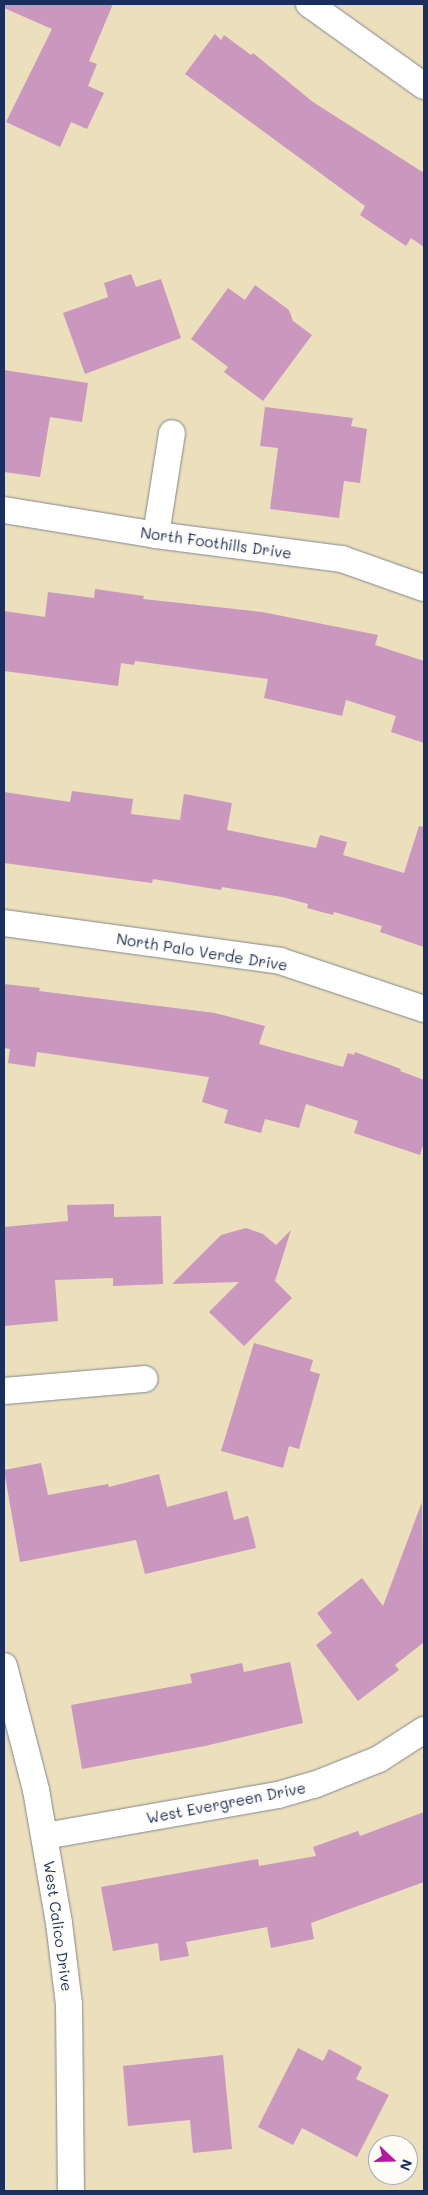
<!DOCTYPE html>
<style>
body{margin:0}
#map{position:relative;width:428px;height:2195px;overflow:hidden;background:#ebdfbc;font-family:Mali,sans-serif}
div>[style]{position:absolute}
.building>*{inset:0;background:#ca97be}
.roads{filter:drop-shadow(0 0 1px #83878d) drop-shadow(0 0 1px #83878d)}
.street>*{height:26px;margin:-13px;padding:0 13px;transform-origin:13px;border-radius:13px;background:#fff}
span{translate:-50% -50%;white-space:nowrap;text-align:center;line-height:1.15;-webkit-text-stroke:4px #fdfcf7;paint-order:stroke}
.street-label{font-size:15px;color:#1b2f5e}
.frame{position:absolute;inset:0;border:5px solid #1b2f5e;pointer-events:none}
.north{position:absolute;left:368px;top:2135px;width:50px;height:50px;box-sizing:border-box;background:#fdfcf7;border:1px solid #a3aaba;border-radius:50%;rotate:111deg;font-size:14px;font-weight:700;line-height:20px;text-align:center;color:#1b2f5e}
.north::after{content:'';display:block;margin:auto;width:18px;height:22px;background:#b5179e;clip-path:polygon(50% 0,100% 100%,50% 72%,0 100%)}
</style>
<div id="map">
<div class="building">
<div style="clip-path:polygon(4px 4px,113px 4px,89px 61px,97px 64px,88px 86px,104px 93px,87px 129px,71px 122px,60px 147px,6px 122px,52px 29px,4px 8px)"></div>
<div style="clip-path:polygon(215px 34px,221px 40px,224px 35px,251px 55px,253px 53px,313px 102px,424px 173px,424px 247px,411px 238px,406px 246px,360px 215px,365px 206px,185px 74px)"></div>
<div style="clip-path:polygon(131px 274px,136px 287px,161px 279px,181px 338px,85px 374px,63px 313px,108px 297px,104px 283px)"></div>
<div style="clip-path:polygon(255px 285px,289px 310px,293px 321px,312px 335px,263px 401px,224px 372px,228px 367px,191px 339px,228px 288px,245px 300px)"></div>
<div style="clip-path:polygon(4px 370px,88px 383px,82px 422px,50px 417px,40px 477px,4px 472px)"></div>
<div style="clip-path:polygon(265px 407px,353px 418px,351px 426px,367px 429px,360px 483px,344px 481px,339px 518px,270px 509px,278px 448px,260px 446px)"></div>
<div style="clip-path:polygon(95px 589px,144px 596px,143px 599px,262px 612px,378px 635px,375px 645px,424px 661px,424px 743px,391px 732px,396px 716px,346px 700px,342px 716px,264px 698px,268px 679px,135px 661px,134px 665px,121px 663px,118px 686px,4px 671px,4px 611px,45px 617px,48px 592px,94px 598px)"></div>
<div style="clip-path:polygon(72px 791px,133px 799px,131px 814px,180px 820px,184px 794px,232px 803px,227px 830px,316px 848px,320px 835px,347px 842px,343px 855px,404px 873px,419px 826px,424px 827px,424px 947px,380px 932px,382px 926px,334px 912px,333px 915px,307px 908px,308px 904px,282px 897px,222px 887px,221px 890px,153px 879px,152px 883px,4px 863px,4px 792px,70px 802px)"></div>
<div style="clip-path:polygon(4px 984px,40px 988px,39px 991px,215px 1013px,265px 1026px,259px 1044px,343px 1067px,348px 1053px,354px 1055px,355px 1052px,401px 1069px,400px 1071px,424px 1080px,424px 1142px,420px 1155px,354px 1133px,358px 1121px,306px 1104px,299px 1128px,265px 1119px,261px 1133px,224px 1123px,228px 1110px,202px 1102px,209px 1077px,37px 1052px,35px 1067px,8px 1063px,10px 1049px,4px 1048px)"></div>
<div style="clip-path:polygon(114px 1204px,114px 1217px,161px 1216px,163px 1284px,113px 1286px,113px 1278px,55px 1280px,58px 1321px,4px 1326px,4px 1227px,68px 1221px,67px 1205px)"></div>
<div style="clip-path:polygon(246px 1228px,263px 1234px,276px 1245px,291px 1230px,275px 1281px,292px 1298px,244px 1346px,209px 1312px,239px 1282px,172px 1284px,221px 1235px)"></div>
<div style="clip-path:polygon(254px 1343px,313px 1360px,310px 1371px,320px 1374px,299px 1449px,289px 1446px,283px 1468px,221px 1451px)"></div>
<div style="clip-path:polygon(41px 1463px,48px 1495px,108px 1484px,109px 1487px,159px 1474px,167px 1507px,227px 1491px,234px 1520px,248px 1516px,256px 1548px,145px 1574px,136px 1540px,20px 1562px,4px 1470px)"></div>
<div style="clip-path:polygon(422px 1502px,424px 1642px,395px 1665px,399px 1670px,358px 1701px,316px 1645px,332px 1633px,317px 1613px,362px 1578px,383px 1606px)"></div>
<div style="clip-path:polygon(290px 1662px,303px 1723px,205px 1746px,82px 1769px,71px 1705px,192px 1683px,190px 1674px,242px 1663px,244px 1672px)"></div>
<div style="clip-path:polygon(424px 1812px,424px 1882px,311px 1923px,314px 1939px,271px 1948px,267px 1927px,186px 1942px,189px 1956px,160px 1961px,158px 1943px,113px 1951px,101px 1887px,258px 1859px,259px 1866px,316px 1856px,313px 1847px,358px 1831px,360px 1836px)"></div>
<div style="clip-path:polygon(298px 2048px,323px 2061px,329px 2049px,362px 2067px,356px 2079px,389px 2095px,357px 2157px,302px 2128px,293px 2145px,258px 2127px)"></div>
<div style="clip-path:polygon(223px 2055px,232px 2149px,193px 2153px,190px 2120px,128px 2126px,123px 2066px)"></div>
</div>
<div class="roads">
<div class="street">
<div style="left:309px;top:4px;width:141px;rotate:35.5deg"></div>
<div style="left:4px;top:510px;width:154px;rotate:9.3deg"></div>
<div style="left:156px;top:535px;width:188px;rotate:7.4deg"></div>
<div style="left:342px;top:559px;width:87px;rotate:19.5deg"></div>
<div style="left:156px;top:535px;width:103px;rotate:-81.1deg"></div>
<div style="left:4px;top:923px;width:279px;rotate:7.8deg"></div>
<div style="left:280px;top:961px;width:152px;rotate:18.4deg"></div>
<div style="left:4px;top:1391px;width:141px;rotate:-4.9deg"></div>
<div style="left:4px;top:1666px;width:128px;rotate:75.5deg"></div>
<div style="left:36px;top:1790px;width:135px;rotate:80.2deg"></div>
<div style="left:59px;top:1923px;width:82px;rotate:83deg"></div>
<div style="left:69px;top:2004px;width:187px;rotate:89.4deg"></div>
<div style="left:45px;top:1836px;width:237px;rotate:-10deg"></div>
<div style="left:278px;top:1795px;width:37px;rotate:-16deg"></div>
<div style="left:314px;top:1785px;width:70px;rotate:-21.8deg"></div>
<div style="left:379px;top:1759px;width:54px;rotate:-32.8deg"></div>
</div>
</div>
<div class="street-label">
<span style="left:216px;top:543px;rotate:8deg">North Foothills Drive</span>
<span style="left:202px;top:952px;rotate:9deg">North Palo Verde Drive</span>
<span style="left:226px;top:1803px;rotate:-11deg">West Evergreen Drive</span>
<span style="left:58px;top:1926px;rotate:82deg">West Calico Drive</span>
</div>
<div class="frame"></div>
<div class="north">N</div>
</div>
